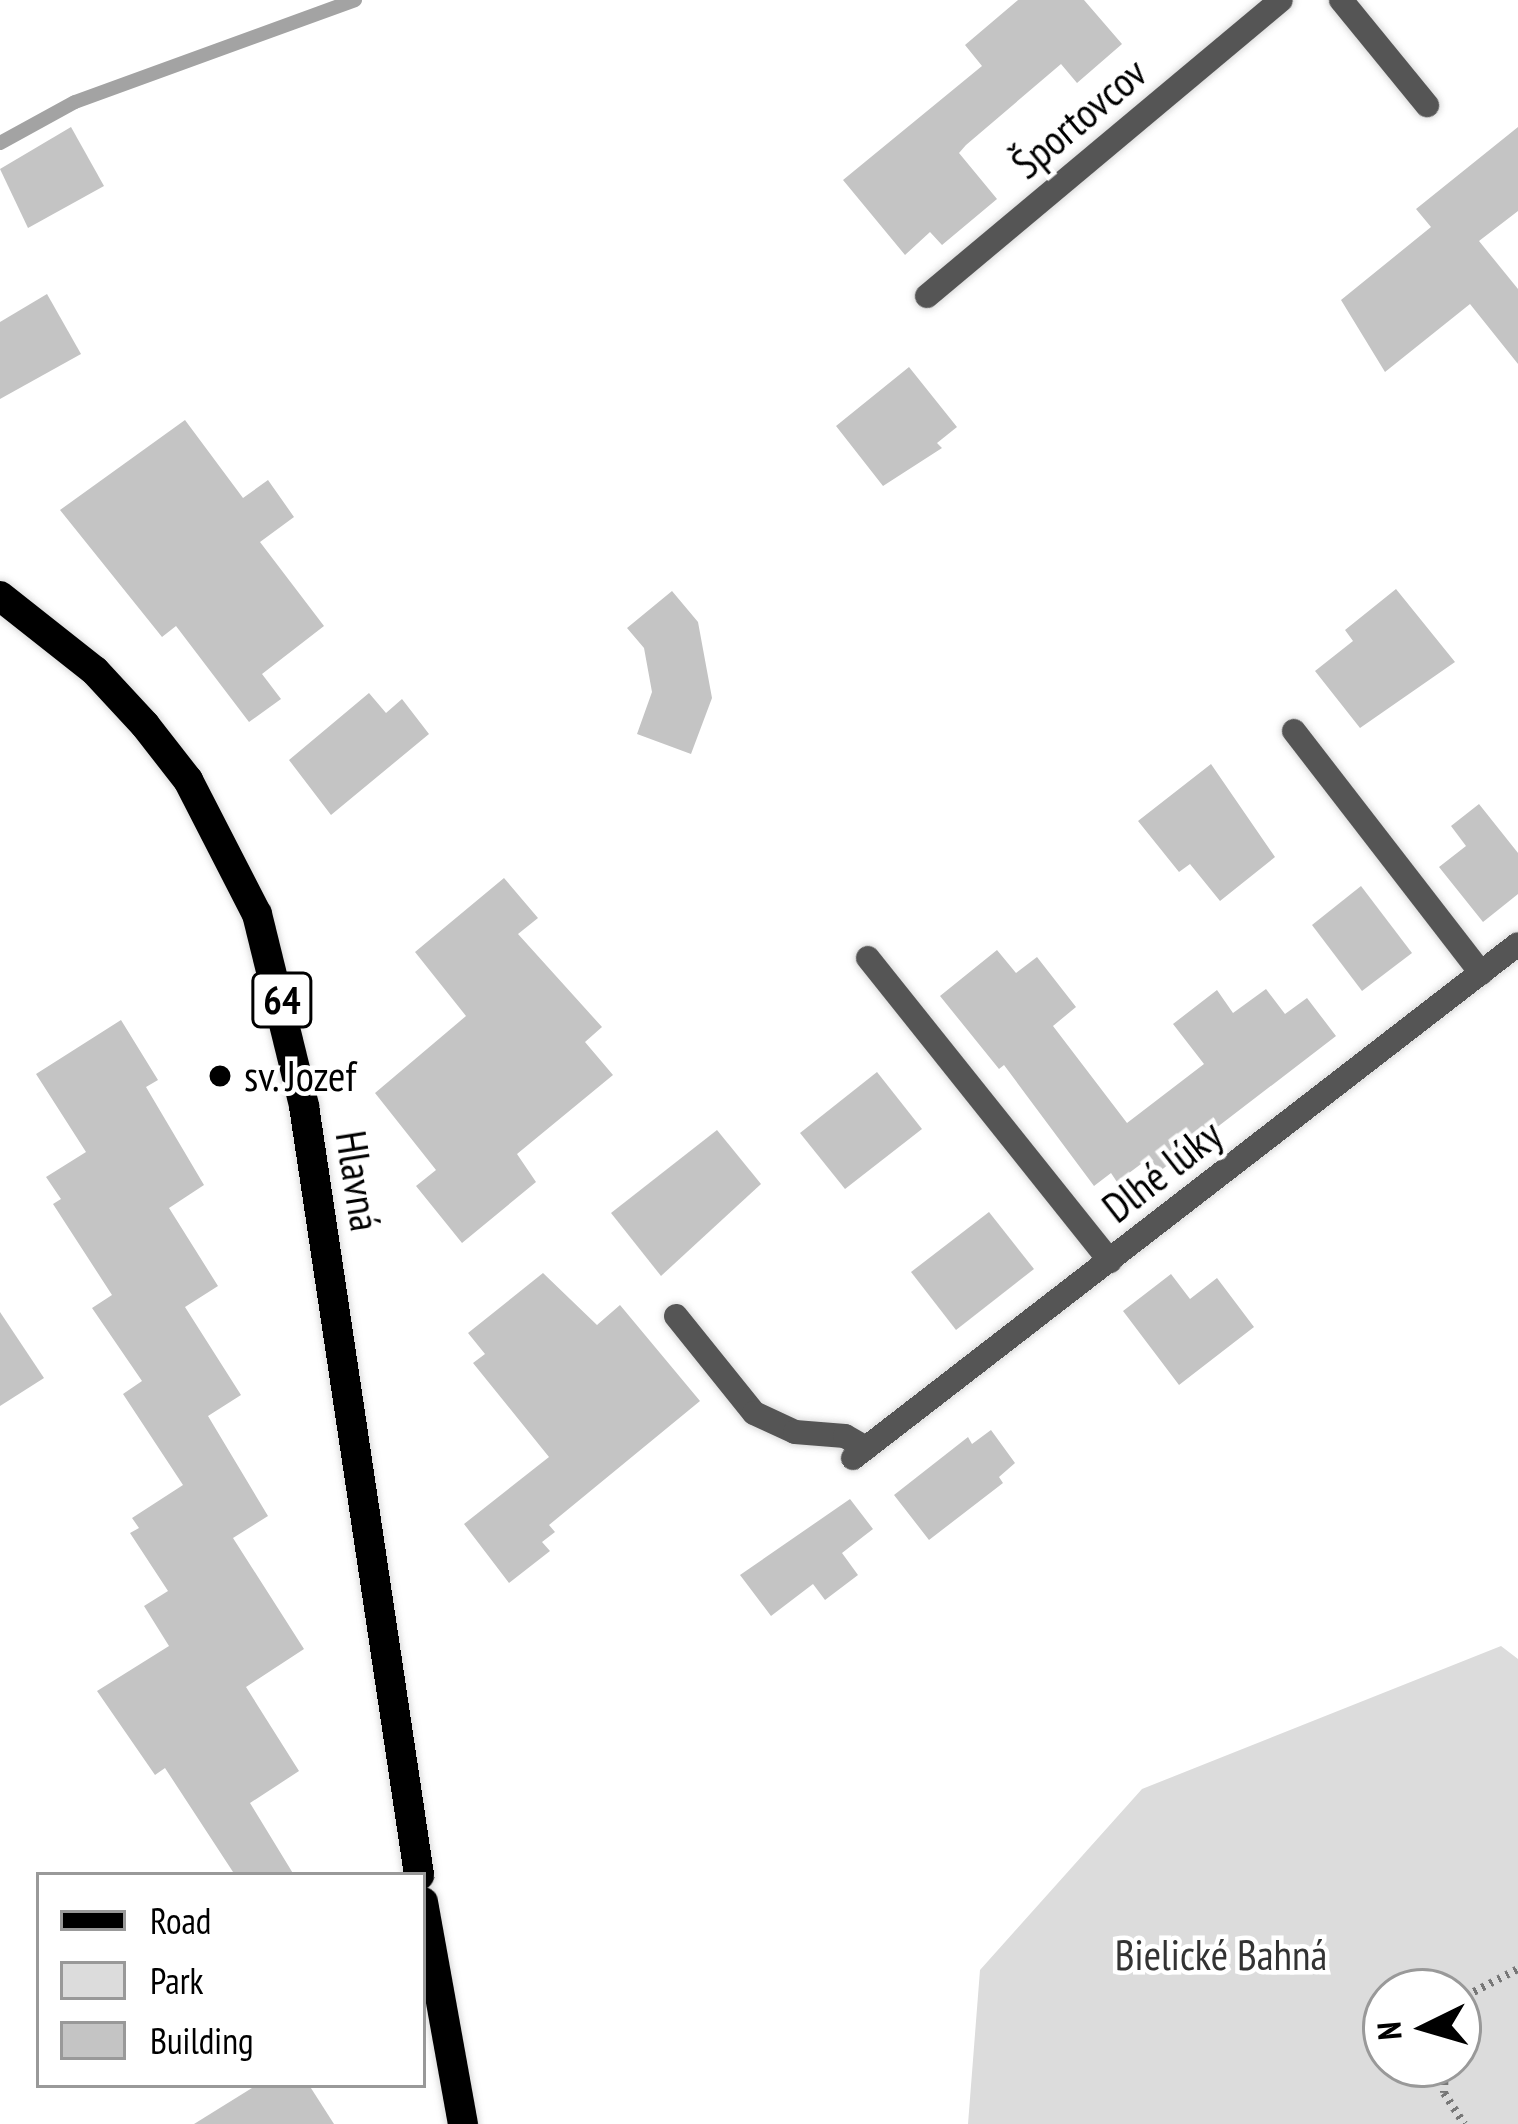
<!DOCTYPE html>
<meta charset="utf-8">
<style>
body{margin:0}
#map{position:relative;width:1518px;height:2124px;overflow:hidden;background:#fff;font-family:"PT Sans Narrow",sans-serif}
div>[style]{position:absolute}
.green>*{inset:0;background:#dcdcdc}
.stream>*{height:14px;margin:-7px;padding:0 7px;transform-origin:7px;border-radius:7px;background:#a3a3a3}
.building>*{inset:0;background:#c4c4c4}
.path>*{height:8px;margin-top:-4px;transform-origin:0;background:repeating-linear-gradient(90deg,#777 0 3px,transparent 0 9px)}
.roads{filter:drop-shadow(0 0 3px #dbdbdb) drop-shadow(0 0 3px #dbdbdb)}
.service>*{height:24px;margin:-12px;padding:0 12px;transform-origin:12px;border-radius:12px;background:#555}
.minor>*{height:24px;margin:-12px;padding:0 12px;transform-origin:12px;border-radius:12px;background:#555}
.primary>*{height:30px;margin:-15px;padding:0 15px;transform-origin:15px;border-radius:15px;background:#000}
.dots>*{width:33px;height:33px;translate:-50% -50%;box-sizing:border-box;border:6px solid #fff;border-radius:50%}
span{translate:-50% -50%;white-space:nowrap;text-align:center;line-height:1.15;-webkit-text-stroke:9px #fff;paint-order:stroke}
.shield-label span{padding:3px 9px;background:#fff;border:3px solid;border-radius:9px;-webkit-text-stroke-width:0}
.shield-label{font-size:39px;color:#000;font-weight:700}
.street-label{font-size:42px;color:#000}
.poi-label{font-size:42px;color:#000}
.left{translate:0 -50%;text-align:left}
.park-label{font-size:42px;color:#333}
.legend{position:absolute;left:36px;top:1872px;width:390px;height:216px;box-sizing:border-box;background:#fff;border:3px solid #999;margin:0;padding:15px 21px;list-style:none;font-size:36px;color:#000}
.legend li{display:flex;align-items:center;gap:24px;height:60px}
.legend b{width:60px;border:3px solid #999}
.north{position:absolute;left:1362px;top:1968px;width:120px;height:120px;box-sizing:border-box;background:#fff;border:3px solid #999;border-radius:50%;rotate:265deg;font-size:33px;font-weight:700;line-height:48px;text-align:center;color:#000}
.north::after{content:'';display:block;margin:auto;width:42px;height:54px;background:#000;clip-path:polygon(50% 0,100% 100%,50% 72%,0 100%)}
</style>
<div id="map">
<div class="green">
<div style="clip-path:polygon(evenodd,1501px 1646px,1518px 1659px,1518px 2124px,968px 2124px,980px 1970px,1142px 1789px,1501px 1646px,1386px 1992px,1458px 1992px,1458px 2064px,1386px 2064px,1386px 1992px)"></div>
</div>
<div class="stream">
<div style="left:0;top:143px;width:85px;rotate:-28.7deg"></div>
<div style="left:75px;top:102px;width:298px;rotate:-20deg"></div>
</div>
<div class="building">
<div style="clip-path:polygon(1018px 0,1084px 0,1122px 44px,1077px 83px,1061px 64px,966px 145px,959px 153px,997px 199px,942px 245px,930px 232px,905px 255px,843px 180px,982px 66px,965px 45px)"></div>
<div style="clip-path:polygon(71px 127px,104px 186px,28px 228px,0 169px)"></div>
<div style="clip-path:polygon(1518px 127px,1518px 211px,1479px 241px,1518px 289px,1518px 364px,1470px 304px,1385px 372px,1341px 300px,1431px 227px,1416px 209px)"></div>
<div style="clip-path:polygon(47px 294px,81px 354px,0 399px,0 322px)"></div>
<div style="clip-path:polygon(909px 367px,957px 427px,937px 443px,942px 448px,883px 486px,836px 426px)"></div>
<div style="clip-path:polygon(185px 420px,243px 498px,268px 480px,294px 517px,260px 542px,324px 626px,262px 674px,281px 699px,249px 722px,176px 626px,162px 637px,60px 510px)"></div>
<div style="clip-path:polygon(1396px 589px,1455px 662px,1360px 728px,1315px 671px,1353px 641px,1345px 630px)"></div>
<div style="clip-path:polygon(672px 591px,698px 622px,712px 698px,691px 754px,637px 734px,652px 692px,644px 648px,627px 628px)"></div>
<div style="clip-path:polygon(369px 693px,386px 713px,402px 699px,429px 734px,331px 815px,289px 760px)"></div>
<div style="clip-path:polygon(1211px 764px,1275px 857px,1220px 901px,1190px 864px,1179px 872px,1138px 821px)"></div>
<div style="clip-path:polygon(1479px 804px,1518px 853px,1518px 894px,1483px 922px,1439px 867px,1466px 846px,1451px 826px)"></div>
<div style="clip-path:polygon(504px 878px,538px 918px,518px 934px,602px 1027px,585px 1042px,613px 1075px,517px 1154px,536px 1182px,462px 1243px,416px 1186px,436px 1170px,375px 1093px,466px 1016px,415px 952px)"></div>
<div style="clip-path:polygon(1361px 886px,1412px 953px,1362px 991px,1312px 925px)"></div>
<div style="clip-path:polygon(997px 950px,1016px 973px,1037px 957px,1076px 1007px,1053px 1026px,1127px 1123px,1204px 1064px,1173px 1024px,1217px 990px,1233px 1013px,1266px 989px,1285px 1014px,1307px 998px,1336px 1036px,1160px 1171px,1149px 1158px,1117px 1182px,1111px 1173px,1094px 1186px,1004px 1065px,999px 1069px,940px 996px)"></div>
<div style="clip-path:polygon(121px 1020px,158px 1080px,146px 1087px,204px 1185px,169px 1208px,218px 1286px,185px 1307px,241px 1395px,208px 1416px,268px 1516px,233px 1538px,304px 1649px,246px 1687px,299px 1771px,250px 1803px,294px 1875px,235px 1875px,165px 1768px,155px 1775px,97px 1691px,169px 1646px,144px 1606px,168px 1591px,130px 1533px,139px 1528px,132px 1518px,183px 1485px,123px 1394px,142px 1381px,92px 1308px,112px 1295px,53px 1204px,61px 1199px,46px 1177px,86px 1152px,36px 1074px)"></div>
<div style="clip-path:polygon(877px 1072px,922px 1129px,845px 1189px,800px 1133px)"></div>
<div style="clip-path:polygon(717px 1130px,761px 1184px,661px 1276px,611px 1213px)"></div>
<div style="clip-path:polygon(989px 1212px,1034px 1269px,956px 1330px,911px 1272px)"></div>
<div style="clip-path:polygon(543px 1273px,597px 1325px,620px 1305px,700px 1401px,549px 1525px,555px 1532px,542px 1542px,550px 1551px,509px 1583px,464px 1524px,549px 1457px,473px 1363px,485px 1354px,468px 1333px)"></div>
<div style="clip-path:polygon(1171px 1274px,1190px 1299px,1217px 1278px,1254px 1327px,1179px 1385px,1123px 1311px)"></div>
<div style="clip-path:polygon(0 1312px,44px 1378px,0 1406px)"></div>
<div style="clip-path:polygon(991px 1430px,1015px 1463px,999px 1477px,1003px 1483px,929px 1540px,894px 1495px,968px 1437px,972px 1444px)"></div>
<div style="clip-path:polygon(850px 1499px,873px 1529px,842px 1553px,858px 1575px,825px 1600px,813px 1584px,771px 1616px,740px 1575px)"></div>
<div style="clip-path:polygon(257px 2085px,309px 2085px,334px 2124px,194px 2124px)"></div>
</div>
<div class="path">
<div style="left:1458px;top:2000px;width:68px;rotate:-27.3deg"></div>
<div style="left:1445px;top:2064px;width:29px;rotate:92deg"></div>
<div style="left:1444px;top:2093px;width:37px;rotate:57deg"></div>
</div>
<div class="roads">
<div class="service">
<div style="left:1341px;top:0;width:136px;rotate:50.7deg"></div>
<div style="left:1294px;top:731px;width:306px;rotate:52.3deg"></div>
<div style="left:868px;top:958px;width:388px;rotate:51.4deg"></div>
<div style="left:676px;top:1316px;width:124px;rotate:51.2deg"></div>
<div style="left:754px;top:1413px;width:45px;rotate:24.9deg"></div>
<div style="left:795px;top:1432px;width:50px;rotate:4.6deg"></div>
<div style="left:845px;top:1436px;width:24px;rotate:30deg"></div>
</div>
<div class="minor">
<div style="left:927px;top:296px;width:461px;rotate:-39.9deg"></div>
<div style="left:853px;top:1458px;width:840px;rotate:-37.7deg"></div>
</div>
<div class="primary">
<div style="left:0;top:596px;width:121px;rotate:38.3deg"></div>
<div style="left:95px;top:671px;width:74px;rotate:47.2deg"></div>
<div style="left:145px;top:725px;width:70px;rotate:52deg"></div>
<div style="left:188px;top:780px;width:151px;rotate:62.8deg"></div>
<div style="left:257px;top:914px;width:198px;rotate:76.2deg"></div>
<div style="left:304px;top:1106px;width:778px;rotate:81.49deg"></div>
<div style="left:423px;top:1902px;width:226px;rotate:79.8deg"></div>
</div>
</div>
<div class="dots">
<div style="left:220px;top:1076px;background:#000"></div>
</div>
<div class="shield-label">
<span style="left:282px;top:1000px">64</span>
</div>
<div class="street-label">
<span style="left:1079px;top:118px;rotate:-40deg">Športovcov</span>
<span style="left:1162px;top:1171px;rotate:-38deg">Dlhé lúky</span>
<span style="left:358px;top:1181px;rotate:81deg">Hlavná</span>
</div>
<div class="poi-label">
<span class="left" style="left:244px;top:1076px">sv. Jozef</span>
</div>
<div class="park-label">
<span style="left:1221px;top:1955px">Bielické Bahná</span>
</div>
<ul class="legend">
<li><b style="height:15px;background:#000"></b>Road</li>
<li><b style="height:33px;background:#dcdcdc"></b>Park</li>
<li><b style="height:33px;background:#c4c4c4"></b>Building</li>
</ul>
<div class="north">N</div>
</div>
